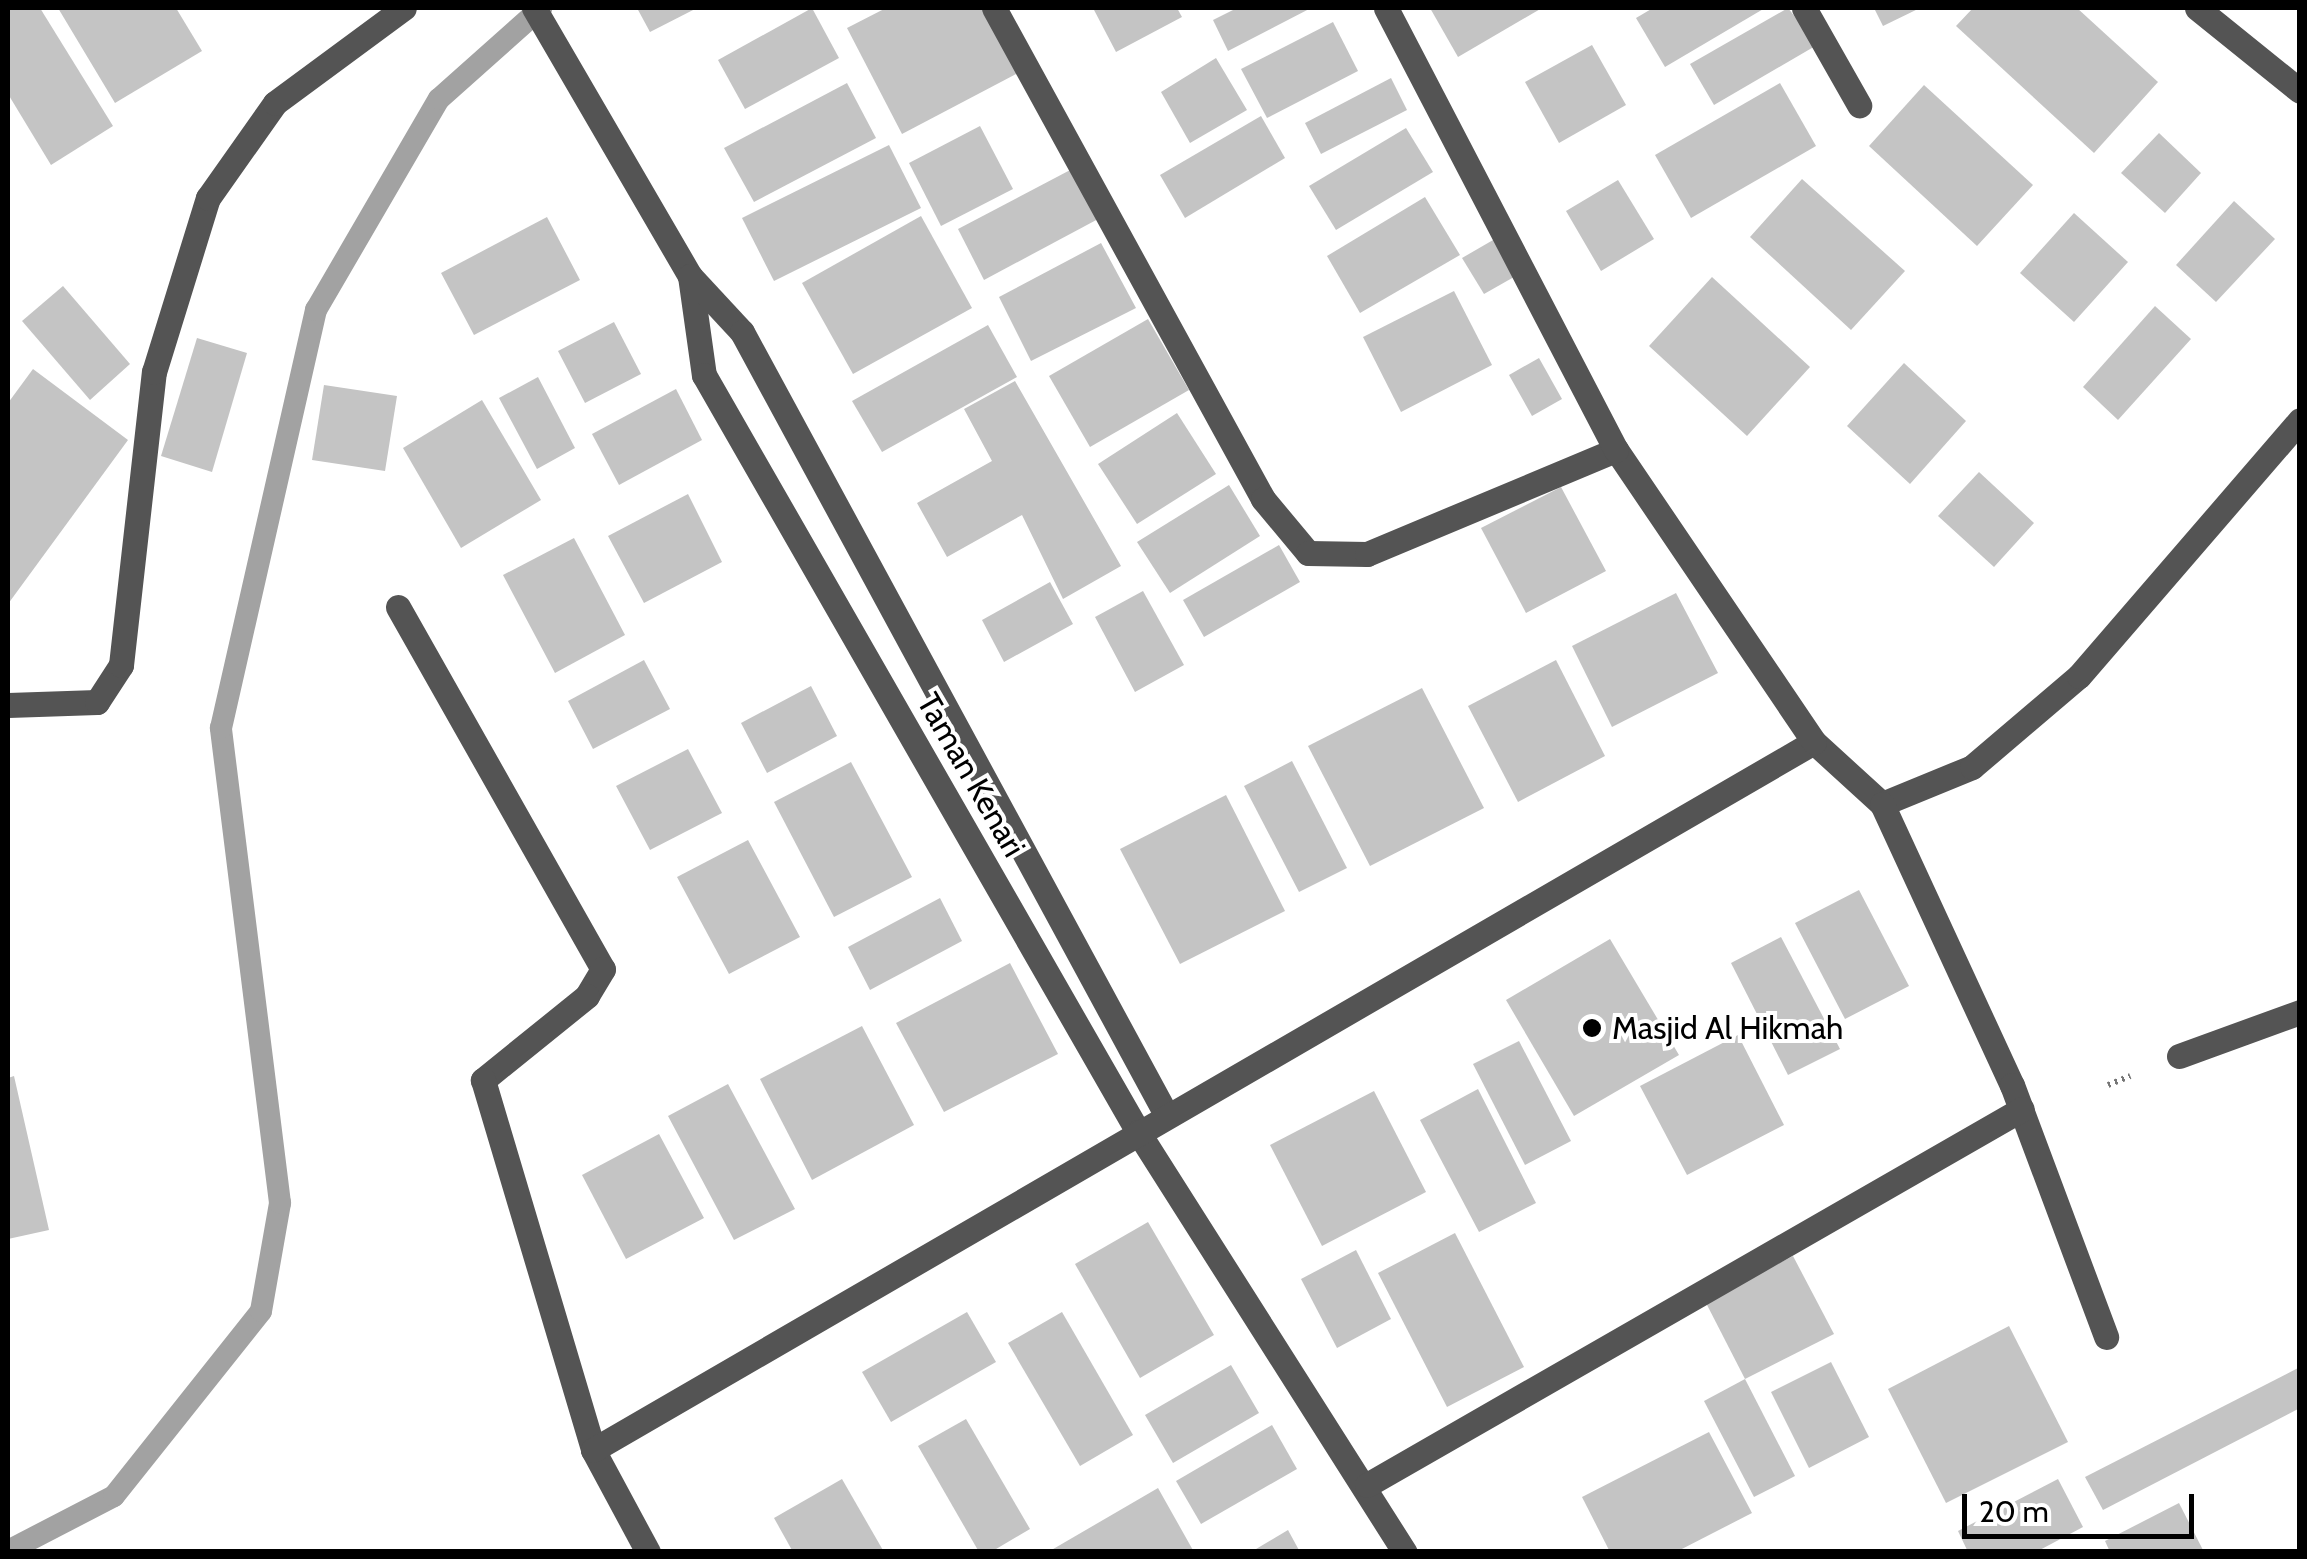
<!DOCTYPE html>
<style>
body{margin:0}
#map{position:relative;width:2307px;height:1559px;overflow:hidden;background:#fff;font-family:Cabin,sans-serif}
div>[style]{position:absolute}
.stream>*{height:22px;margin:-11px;padding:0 11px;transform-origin:11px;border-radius:11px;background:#a2a2a2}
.building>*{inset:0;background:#c4c4c4}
.path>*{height:6px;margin-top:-3px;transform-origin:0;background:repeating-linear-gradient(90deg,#767676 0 2.5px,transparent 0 7.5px)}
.minor>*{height:25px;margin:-12.5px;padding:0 12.5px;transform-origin:12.5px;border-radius:12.5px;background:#545454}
.dots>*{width:28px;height:28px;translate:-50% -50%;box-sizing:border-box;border:5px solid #fff;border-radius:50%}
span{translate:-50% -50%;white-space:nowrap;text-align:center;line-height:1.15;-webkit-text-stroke:8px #fff;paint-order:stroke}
.street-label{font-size:32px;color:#000}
.poi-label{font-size:32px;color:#000}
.left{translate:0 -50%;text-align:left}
.frame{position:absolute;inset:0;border:10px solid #000;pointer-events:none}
.scale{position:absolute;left:1962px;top:1494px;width:232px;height:45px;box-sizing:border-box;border:5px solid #000;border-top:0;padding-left:12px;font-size:30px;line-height:35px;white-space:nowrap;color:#000;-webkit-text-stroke:8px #fff;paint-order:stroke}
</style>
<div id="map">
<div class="stream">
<div style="left:8px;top:1551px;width:119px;rotate:-27.4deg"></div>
<div style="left:114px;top:1496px;width:236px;rotate:-51.5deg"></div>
<div style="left:261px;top:1311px;width:110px;rotate:-80deg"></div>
<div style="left:280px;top:1203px;width:479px;rotate:-97.1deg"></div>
<div style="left:221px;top:728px;width:429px;rotate:-77.2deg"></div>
<div style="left:316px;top:310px;width:244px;rotate:-59.8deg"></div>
<div style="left:439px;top:99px;width:137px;rotate:-41.7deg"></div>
</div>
<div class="building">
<div style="clip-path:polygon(8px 8px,40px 8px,113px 126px,51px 165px,8px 94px)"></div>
<div style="clip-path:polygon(58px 8px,176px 8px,202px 51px,115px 103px)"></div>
<div style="clip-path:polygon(637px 8px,697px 8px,650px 32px)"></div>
<div style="clip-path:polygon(812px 8px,839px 58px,745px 109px,718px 60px)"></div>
<div style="clip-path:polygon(886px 8px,987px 8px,1020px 72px,902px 134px,847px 28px)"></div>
<div style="clip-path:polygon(1093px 8px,1177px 8px,1182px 17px,1116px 52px)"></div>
<div style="clip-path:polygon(1237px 8px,1311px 8px,1228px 51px,1213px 20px)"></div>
<div style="clip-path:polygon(1430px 8px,1542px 8px,1458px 57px)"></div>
<div style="clip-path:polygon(1653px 8px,1765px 8px,1665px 67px,1636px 18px)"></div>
<div style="clip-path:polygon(1788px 8px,1817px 45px,1714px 105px,1690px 64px)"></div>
<div style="clip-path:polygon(1874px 8px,1920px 8px,1883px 26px)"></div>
<div style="clip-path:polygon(1973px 8px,2077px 8px,2158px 82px,2094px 153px,1956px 26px)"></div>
<div style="clip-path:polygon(1333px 22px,1358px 71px,1267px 118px,1241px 69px)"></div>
<div style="clip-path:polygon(1592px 45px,1626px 105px,1559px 143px,1525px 82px)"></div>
<div style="clip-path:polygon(1216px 58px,1247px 110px,1190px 143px,1161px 92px)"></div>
<div style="clip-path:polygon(1391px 78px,1407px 110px,1321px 154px,1305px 123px)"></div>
<div style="clip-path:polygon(847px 83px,876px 138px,754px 202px,724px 148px)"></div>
<div style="clip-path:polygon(1780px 83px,1816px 146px,1691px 218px,1655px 155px)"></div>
<div style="clip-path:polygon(1924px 85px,2033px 185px,1977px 246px,1869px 146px)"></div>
<div style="clip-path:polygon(1261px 116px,1285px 158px,1185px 218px,1160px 175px)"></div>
<div style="clip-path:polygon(980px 126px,1013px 189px,941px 226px,909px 163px)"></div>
<div style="clip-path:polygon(1406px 128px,1433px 172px,1336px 230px,1309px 186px)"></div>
<div style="clip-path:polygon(2159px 133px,2201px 173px,2165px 213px,2121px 173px)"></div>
<div style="clip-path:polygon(889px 145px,921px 208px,774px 281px,742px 218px)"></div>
<div style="clip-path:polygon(1074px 168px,1100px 218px,984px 280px,958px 229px)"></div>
<div style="clip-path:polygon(1802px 179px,1905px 271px,1851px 330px,1750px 237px)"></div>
<div style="clip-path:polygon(1618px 180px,1654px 239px,1601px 271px,1566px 211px)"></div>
<div style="clip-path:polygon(1425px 197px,1460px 255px,1360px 313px,1327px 256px)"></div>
<div style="clip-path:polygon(2234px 201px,2275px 239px,2216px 302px,2176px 265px)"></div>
<div style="clip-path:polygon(2074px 213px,2128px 262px,2074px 322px,2020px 273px)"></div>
<div style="clip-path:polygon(921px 216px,972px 308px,853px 374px,802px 283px)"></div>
<div style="clip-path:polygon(547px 217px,580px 280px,474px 335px,441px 273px)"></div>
<div style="clip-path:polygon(1500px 236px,1521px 273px,1484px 294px,1462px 258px)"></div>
<div style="clip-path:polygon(1101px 243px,1136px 308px,1031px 361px,999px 297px)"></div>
<div style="clip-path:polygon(1712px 277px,1810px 367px,1747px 436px,1649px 346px)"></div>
<div style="clip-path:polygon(63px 286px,130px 364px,90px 400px,22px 321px)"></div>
<div style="clip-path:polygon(1454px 291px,1492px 365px,1401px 412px,1363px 337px)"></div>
<div style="clip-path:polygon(2155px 306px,2191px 339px,2118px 420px,2083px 387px)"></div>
<div style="clip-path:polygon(1148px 319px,1189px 390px,1090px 447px,1049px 376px)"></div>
<div style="clip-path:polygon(614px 322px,641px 374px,585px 403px,558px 351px)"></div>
<div style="clip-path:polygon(988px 325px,1017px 377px,882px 452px,852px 401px)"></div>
<div style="clip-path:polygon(197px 338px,247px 353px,212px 472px,161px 456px)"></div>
<div style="clip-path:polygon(1539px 358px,1562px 399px,1532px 416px,1509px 375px)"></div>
<div style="clip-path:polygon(1904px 363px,1966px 421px,1910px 484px,1847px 426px)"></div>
<div style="clip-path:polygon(33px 369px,128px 440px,8px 604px,8px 403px)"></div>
<div style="clip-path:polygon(538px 377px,575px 448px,537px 469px,499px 398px)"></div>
<div style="clip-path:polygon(1015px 381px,1121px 566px,1063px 599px,1022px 515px,947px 557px,917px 503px,992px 461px,964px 409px)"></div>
<div style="clip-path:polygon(324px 385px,397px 396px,385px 471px,312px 460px)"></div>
<div style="clip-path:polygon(676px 389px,702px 440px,619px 485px,592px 434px)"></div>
<div style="clip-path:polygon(482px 400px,541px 500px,461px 548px,403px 448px)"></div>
<div style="clip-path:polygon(1177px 413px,1216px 474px,1137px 524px,1098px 464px)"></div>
<div style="clip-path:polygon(1979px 472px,2034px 523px,1994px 567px,1938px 516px)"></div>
<div style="clip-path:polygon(1229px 485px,1260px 536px,1170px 593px,1137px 542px)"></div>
<div style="clip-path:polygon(1561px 487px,1606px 571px,1526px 613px,1481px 528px)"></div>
<div style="clip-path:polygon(688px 494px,722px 562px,644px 603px,608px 536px)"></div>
<div style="clip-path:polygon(574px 538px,625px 635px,555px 673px,503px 575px)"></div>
<div style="clip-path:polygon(1279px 545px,1300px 582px,1204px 637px,1183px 600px)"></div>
<div style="clip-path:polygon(1050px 582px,1073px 624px,1004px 662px,982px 620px)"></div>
<div style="clip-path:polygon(1143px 591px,1184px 665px,1135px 692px,1095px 617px)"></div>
<div style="clip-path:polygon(1676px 593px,1718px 673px,1612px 727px,1572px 646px)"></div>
<div style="clip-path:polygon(644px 660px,670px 709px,593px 749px,568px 701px)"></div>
<div style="clip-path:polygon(1556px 660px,1605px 756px,1518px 802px,1468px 706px)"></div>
<div style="clip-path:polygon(811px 686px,837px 736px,767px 773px,741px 723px)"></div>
<div style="clip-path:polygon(1422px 688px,1484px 808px,1370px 866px,1308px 746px)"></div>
<div style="clip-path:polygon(688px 749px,722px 813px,650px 850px,616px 786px)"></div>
<div style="clip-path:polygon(1292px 761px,1347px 868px,1299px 892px,1244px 786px)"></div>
<div style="clip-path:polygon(851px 762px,912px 877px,834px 917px,774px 802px)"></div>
<div style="clip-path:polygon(1226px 795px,1285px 911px,1180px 964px,1120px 849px)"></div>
<div style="clip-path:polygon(748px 840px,800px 937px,729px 974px,677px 877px)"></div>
<div style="clip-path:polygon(1859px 890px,1909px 986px,1845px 1019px,1795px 923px)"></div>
<div style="clip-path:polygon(940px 898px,962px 941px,870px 990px,848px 947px)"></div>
<div style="clip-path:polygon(1781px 937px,1840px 1049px,1788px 1075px,1731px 963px)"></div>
<div style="clip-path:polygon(1610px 939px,1679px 1055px,1574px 1116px,1506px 1000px)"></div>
<div style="clip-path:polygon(1010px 963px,1058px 1054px,944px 1112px,896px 1023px)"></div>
<div style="clip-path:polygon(862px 1026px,914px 1125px,812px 1180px,760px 1079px)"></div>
<div style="clip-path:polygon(1738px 1035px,1784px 1125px,1687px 1175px,1640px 1086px)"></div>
<div style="clip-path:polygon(1519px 1041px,1571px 1141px,1525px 1165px,1473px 1064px)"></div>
<div style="clip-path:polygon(14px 1076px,49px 1230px,8px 1239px,8px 1078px)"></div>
<div style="clip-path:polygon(728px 1084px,795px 1209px,734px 1240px,668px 1116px)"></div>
<div style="clip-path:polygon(1478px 1089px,1536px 1203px,1479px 1232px,1420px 1120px)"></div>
<div style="clip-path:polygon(1374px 1091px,1426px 1192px,1322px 1246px,1270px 1145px)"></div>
<div style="clip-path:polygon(659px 1134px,704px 1218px,626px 1259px,582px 1175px)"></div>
<div style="clip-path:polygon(1148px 1222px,1214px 1335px,1140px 1378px,1075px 1264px)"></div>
<div style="clip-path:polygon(1455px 1233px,1524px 1367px,1447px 1407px,1378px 1273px)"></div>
<div style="clip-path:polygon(1356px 1250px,1391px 1319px,1337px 1348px,1301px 1279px)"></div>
<div style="clip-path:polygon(1793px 1256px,1834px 1334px,1745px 1379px,1705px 1301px)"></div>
<div style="clip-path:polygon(967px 1312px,996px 1362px,891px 1422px,862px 1372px)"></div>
<div style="clip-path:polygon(1062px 1312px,1133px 1435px,1080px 1466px,1008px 1343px)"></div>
<div style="clip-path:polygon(2009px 1326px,2068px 1442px,1946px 1503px,1888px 1389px)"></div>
<div style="clip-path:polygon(1831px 1362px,1869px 1437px,1809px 1468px,1771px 1392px)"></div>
<div style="clip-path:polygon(1231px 1365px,1259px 1413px,1173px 1463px,1145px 1415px)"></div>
<div style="clip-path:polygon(2300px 1367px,2300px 1408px,2103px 1510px,2085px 1477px)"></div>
<div style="clip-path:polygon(1745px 1379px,1795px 1476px,1754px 1497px,1704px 1401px)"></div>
<div style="clip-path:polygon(966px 1419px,1030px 1529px,991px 1552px,979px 1552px,918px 1446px)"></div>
<div style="clip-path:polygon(1272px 1425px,1297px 1469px,1201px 1524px,1176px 1481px)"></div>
<div style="clip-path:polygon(1709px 1432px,1752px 1513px,1676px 1552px,1610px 1552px,1582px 1497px)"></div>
<div style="clip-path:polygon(842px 1479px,884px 1552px,793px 1552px,774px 1518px)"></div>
<div style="clip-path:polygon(2058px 1479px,2083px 1527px,2036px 1552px,1968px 1552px,1958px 1531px)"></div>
<div style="clip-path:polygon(1158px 1488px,1194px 1552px,1048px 1552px)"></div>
<div style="clip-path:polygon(2179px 1503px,2204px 1552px,2110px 1552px,2105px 1541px)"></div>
<div style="clip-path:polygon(1288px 1530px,1300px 1552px,1251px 1552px)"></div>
</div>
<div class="path">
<div style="left:2108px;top:1085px;width:24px;rotate:-22deg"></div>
</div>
<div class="minor">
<div style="left:534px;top:8px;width:310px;rotate:59.8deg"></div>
<div style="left:690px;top:276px;width:100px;rotate:82deg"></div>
<div style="left:704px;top:375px;width:873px;rotate:60.17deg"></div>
<div style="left:1138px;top:1132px;width:498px;rotate:57.6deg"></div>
<div style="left:994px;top:8px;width:560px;rotate:61.28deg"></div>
<div style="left:1263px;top:499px;width:70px;rotate:50.2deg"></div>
<div style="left:1308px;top:553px;width:59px;rotate:1deg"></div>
<div style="left:1367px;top:554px;width:270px;rotate:-22.7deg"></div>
<div style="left:1804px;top:8px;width:112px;rotate:60.4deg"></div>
<div style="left:2197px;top:8px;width:132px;rotate:38.9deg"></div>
<div style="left:690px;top:276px;width:76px;rotate:47.1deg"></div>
<div style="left:742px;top:332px;width:892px;rotate:61.54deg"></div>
<div style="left:398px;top:607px;width:416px;rotate:60.5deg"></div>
<div style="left:603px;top:969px;width:31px;rotate:121deg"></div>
<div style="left:587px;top:996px;width:134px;rotate:141.1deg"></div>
<div style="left:483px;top:1080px;width:386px;rotate:73.4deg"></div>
<div style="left:8px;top:705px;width:89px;rotate:-1.9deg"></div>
<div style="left:97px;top:702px;width:44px;rotate:-57deg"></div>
<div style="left:121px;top:665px;width:295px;rotate:-83.6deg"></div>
<div style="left:154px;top:372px;width:182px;rotate:-72.8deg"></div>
<div style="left:208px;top:198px;width:116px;rotate:-54.8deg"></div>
<div style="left:275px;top:103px;width:160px;rotate:-36.4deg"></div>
<div style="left:1814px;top:742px;width:92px;rotate:42.4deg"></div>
<div style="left:1882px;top:804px;width:97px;rotate:-22.3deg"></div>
<div style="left:1972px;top:767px;width:140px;rotate:-40.4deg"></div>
<div style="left:2079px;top:676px;width:338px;rotate:-49.2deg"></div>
<div style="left:1882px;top:804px;width:310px;rotate:65.2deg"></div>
<div style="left:2012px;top:1085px;width:269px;rotate:69.5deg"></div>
<div style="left:2179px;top:1056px;width:129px;rotate:-20deg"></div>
<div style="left:1367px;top:1485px;width:755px;rotate:-29.86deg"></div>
<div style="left:648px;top:1552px;width:116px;rotate:-118.3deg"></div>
<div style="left:593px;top:1450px;width:1411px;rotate:-30.11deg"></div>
<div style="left:1814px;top:742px;width:353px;rotate:-124.1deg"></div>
<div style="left:1616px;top:450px;width:498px;rotate:-117.5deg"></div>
</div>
<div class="dots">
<div style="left:1592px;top:1028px;background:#000"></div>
</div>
<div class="street-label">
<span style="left:971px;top:775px;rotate:60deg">Taman Kenari</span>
</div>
<div class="poi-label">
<span class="left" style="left:1612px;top:1028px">Masjid Al Hikmah</span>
</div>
<div class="frame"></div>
<div class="scale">20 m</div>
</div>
